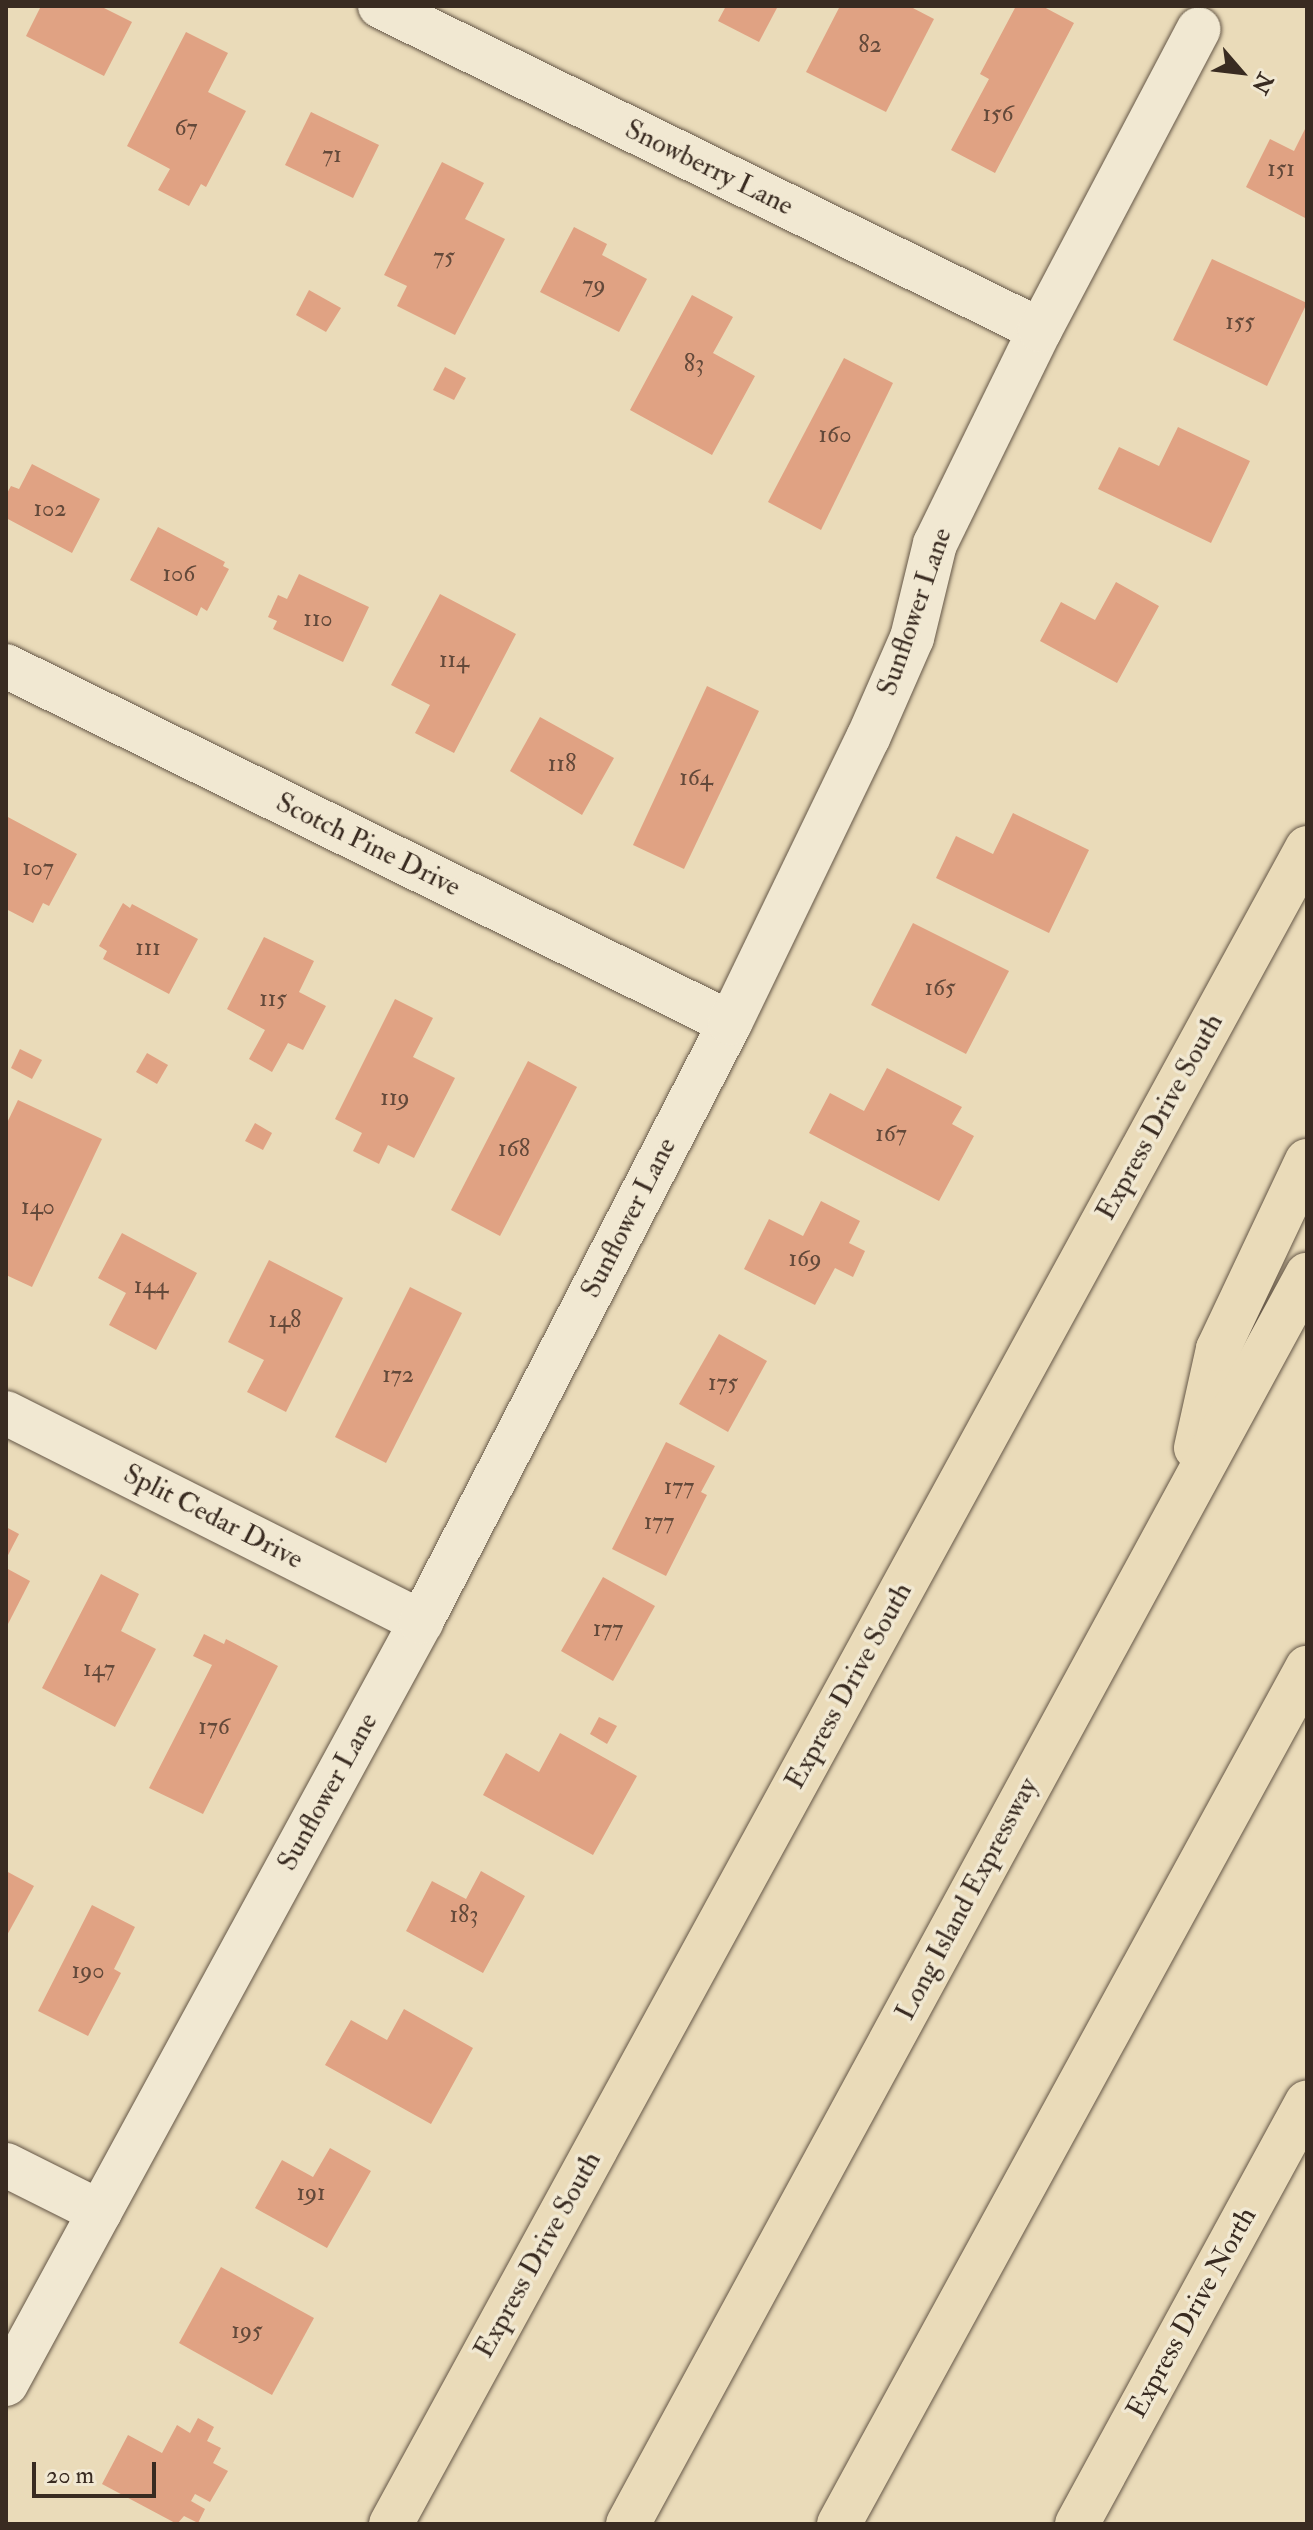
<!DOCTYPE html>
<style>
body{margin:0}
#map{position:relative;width:1313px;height:2530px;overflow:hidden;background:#eadbb9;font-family:"IM FELL Double Pica",serif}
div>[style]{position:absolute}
.building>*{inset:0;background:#e0a283}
.roads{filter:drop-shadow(0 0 2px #655747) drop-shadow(0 0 2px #655747)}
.minor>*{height:44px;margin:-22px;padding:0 22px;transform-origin:22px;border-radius:22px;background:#f1e8d2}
.major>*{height:44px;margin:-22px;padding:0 22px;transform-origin:22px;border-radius:22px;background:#eadbb9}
.highway>*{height:44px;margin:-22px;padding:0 22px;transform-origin:22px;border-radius:22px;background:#eadbb9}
span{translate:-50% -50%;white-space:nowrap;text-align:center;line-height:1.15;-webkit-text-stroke:7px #f1e8d2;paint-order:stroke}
.number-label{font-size:24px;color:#63493a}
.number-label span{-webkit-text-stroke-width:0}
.street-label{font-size:28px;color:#392b21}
.frame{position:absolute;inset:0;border:8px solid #392b21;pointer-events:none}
.north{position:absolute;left:1201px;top:32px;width:80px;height:80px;-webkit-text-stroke:6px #f1e8d2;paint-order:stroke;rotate:118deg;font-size:22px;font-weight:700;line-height:32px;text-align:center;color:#392b21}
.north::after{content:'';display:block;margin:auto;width:28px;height:36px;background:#392b21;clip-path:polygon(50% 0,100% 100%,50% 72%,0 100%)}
.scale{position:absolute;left:32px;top:2462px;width:124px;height:36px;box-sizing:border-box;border:4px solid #392b21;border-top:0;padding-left:10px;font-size:24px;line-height:28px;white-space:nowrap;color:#392b21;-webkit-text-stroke:6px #f1e8d2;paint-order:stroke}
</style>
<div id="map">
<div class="building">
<div style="clip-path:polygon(41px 6px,100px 6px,132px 22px,104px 76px,26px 36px)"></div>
<div style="clip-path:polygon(726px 6px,778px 6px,759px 42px,718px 21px)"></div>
<div style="clip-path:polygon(840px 6px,909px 6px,934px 19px,886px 112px,806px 72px)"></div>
<div style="clip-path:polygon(1016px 6px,1042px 6px,1074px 23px,995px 173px,951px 150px,989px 79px,980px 74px)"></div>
<div style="clip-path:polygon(186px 32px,228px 53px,208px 92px,246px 111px,206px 187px,201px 184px,189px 206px,158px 190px,170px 169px,127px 146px)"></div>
<div style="clip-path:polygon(311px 112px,379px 145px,353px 198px,285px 165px)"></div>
<div style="clip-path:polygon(1307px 125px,1307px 219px,1246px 187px,1270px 139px,1294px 151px)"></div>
<div style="clip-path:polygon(442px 162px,484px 183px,465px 219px,505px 239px,455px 335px,397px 306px,407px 286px,384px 275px)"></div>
<div style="clip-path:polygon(574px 227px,607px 244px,602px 255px,647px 279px,619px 332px,540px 292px)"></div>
<div style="clip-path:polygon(1212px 259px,1307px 303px,1267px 386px,1173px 340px)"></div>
<div style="clip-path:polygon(309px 290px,341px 308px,326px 332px,296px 315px)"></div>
<div style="clip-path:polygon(692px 295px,733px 317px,713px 353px,755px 376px,712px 455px,630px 410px)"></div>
<div style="clip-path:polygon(844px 358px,893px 383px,821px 530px,768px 502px)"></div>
<div style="clip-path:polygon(445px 367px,466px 378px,454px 400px,433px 390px)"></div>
<div style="clip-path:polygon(1178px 427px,1250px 461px,1211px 543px,1098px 489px,1119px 447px,1159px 466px)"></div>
<div style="clip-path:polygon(32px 464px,100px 499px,72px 553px,6px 518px,6px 495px,11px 486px,19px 489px)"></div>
<div style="clip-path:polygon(158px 527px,225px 562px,223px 566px,229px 569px,207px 611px,201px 607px,197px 616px,130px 580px)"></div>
<div style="clip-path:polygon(299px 574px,369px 607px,343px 662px,273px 629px,277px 621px,268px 617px,278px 595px,287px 599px)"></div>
<div style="clip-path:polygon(1116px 582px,1159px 606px,1117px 683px,1040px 641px,1061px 602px,1095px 620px)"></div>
<div style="clip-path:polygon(440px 594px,516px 634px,454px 753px,415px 733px,430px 705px,391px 685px)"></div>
<div style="clip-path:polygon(707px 686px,759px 711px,684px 869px,633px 845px)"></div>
<div style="clip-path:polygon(540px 717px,614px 758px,582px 815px,510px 771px)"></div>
<div style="clip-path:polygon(1013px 813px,1089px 850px,1049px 933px,936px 878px,956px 836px,993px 854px)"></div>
<div style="clip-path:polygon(6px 816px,77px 854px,49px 906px,43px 903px,33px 923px,6px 909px)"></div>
<div style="clip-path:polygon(123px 903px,130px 908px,132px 904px,198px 939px,169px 994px,103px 959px,107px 951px,99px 946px)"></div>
<div style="clip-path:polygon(913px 923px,1009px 971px,966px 1054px,871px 1005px)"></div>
<div style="clip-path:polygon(264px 937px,314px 961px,299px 992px,326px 1006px,303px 1050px,288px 1043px,272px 1072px,249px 1059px,265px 1030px,227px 1009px)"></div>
<div style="clip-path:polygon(395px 999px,433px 1018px,413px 1057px,455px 1078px,414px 1158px,388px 1145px,379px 1164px,353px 1151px,362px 1133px,335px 1119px)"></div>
<div style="clip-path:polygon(20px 1049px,42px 1060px,32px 1079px,11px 1068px)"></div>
<div style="clip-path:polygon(147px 1053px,168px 1065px,157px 1084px,136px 1072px)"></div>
<div style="clip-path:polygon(528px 1061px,577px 1087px,500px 1236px,451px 1210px)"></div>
<div style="clip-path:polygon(887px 1068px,962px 1107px,952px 1124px,974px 1136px,939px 1201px,809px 1133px,830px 1093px,864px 1111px)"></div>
<div style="clip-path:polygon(18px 1100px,102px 1139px,32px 1287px,6px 1275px,6px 1125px)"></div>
<div style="clip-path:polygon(255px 1123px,272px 1133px,263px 1150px,245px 1141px)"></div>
<div style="clip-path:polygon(821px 1201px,860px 1221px,849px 1243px,865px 1251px,853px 1277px,835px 1268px,815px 1305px,744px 1269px,769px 1219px,803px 1236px)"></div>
<div style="clip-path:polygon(122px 1233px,197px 1273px,156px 1350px,109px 1325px,126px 1293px,98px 1278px)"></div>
<div style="clip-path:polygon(269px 1260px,343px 1298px,286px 1412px,247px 1392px,264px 1360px,228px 1342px)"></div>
<div style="clip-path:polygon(410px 1287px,462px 1313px,386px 1463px,335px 1437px)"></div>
<div style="clip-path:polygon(719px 1334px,767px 1361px,728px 1432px,679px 1404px)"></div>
<div style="clip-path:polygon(666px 1442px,715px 1466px,701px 1492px,707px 1495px,666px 1576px,612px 1549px)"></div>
<div style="clip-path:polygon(6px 1527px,19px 1534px,6px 1559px)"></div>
<div style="clip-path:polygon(6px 1568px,30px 1581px,8px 1624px,6px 1623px)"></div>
<div style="clip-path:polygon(101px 1574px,139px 1594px,121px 1631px,156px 1649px,115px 1727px,42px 1688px)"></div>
<div style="clip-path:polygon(603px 1577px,655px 1606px,613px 1681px,561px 1651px)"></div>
<div style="clip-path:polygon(204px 1634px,224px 1644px,226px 1639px,278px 1666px,203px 1814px,149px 1788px,212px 1665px,193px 1656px)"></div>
<div style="clip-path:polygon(599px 1717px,617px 1726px,607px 1744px,590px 1734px)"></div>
<div style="clip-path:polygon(560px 1733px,637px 1776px,593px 1855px,483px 1795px,506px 1753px,539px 1772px)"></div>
<div style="clip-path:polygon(6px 1871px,34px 1886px,6px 1937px)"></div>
<div style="clip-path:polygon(481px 1871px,525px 1896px,483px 1973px,406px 1931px,432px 1881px,466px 1899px)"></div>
<div style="clip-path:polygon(92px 1905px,135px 1927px,114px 1969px,121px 1973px,88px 2036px,38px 2011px)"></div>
<div style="clip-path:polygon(404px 2009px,473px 2048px,431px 2124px,325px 2065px,351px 2020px,387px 2040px)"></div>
<div style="clip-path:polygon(330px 2148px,371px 2171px,327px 2248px,255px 2208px,282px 2160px,313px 2177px)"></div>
<div style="clip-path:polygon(221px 2267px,314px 2318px,272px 2395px,179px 2343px)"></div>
<div style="clip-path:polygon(198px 2418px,214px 2427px,207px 2441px,221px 2448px,213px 2463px,228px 2471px,210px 2502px,195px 2494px,191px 2501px,205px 2509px,198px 2523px,184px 2516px,177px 2524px,102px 2484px,128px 2435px,162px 2453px,177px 2425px,190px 2433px)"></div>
</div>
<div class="roads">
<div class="minor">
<div style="left:380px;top:6px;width:735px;rotate:26.15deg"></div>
<div style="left:6px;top:666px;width:807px;rotate:26.25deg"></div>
<div style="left:6px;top:1413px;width:465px;rotate:26.7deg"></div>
<div style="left:6px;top:2165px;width:105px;rotate:26.6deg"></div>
<div style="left:6px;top:2384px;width:868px;rotate:-61.43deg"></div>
<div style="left:421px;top:1622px;width:674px;rotate:-62.71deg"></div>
<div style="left:730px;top:1023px;width:317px;rotate:-64.2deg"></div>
<div style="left:868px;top:738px;width:109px;rotate:-66.3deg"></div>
<div style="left:912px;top:638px;width:97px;rotate:-76.3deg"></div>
<div style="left:935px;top:544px;width:238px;rotate:-63.9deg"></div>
<div style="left:1040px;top:330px;width:340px;rotate:-62.2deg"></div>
</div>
<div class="major">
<div style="left:391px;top:2524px;width:1910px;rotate:-61.34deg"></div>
<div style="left:1077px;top:2524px;width:480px;rotate:-61.4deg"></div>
</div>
<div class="highway">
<div style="left:1196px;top:1448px;width:101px;rotate:-77.5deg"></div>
<div style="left:1218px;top:1349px;width:208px;rotate:-64.7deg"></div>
<div style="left:628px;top:2524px;width:1422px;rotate:-61.47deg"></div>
<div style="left:839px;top:2524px;width:976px;rotate:-61.33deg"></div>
</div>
</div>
<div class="number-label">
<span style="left:870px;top:45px">82</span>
<span style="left:998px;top:114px">156</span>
<span style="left:186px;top:128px">67</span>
<span style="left:332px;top:155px">71</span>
<span style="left:1281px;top:169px">151</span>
<span style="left:444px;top:257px">75</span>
<span style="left:594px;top:285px">79</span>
<span style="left:1240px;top:322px">155</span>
<span style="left:694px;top:364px">83</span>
<span style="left:835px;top:435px">160</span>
<span style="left:50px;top:509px">102</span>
<span style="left:179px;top:574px">106</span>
<span style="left:318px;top:619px">110</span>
<span style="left:454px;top:660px">114</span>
<span style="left:562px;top:764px">118</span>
<span style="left:696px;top:778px">164</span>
<span style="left:38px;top:868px">107</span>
<span style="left:148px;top:948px">111</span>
<span style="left:940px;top:988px">165</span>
<span style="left:273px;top:999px">115</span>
<span style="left:395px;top:1098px">119</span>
<span style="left:891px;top:1134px">167</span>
<span style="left:514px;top:1149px">168</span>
<span style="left:38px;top:1207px">140</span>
<span style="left:805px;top:1259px">169</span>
<span style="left:151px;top:1286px">144</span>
<span style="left:285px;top:1320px">148</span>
<span style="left:398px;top:1375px">172</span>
<span style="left:723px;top:1383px">175</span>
<span style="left:679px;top:1487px">177</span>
<span style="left:659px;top:1522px">177</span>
<span style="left:608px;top:1629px">177</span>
<span style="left:99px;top:1669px">147</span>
<span style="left:214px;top:1727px">176</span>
<span style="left:464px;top:1915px">183</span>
<span style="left:88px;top:1971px">190</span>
<span style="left:311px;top:2193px">191</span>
<span style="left:247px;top:2331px">195</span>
</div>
<div class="street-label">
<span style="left:709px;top:168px;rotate:26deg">Snowberry Lane</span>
<span style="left:915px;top:612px;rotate:-71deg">Sunflower Lane</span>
<span style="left:368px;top:845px;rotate:26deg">Scotch Pine Drive</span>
<span style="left:1160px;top:1117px;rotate:-61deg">Express Drive South</span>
<span style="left:629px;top:1218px;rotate:-63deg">Sunflower Lane</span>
<span style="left:213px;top:1517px;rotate:27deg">Split Cedar Drive</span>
<span style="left:849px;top:1686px;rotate:-61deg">Express Drive South</span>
<span style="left:328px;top:1792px;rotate:-61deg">Sunflower Lane</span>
<span style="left:967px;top:1899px;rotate:-62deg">Long Island Expressway</span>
<span style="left:538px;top:2255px;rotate:-61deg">Express Drive South</span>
<span style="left:1192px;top:2313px;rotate:-61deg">Express Drive North</span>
</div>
<div class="frame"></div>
<div class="north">N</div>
<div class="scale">20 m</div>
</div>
